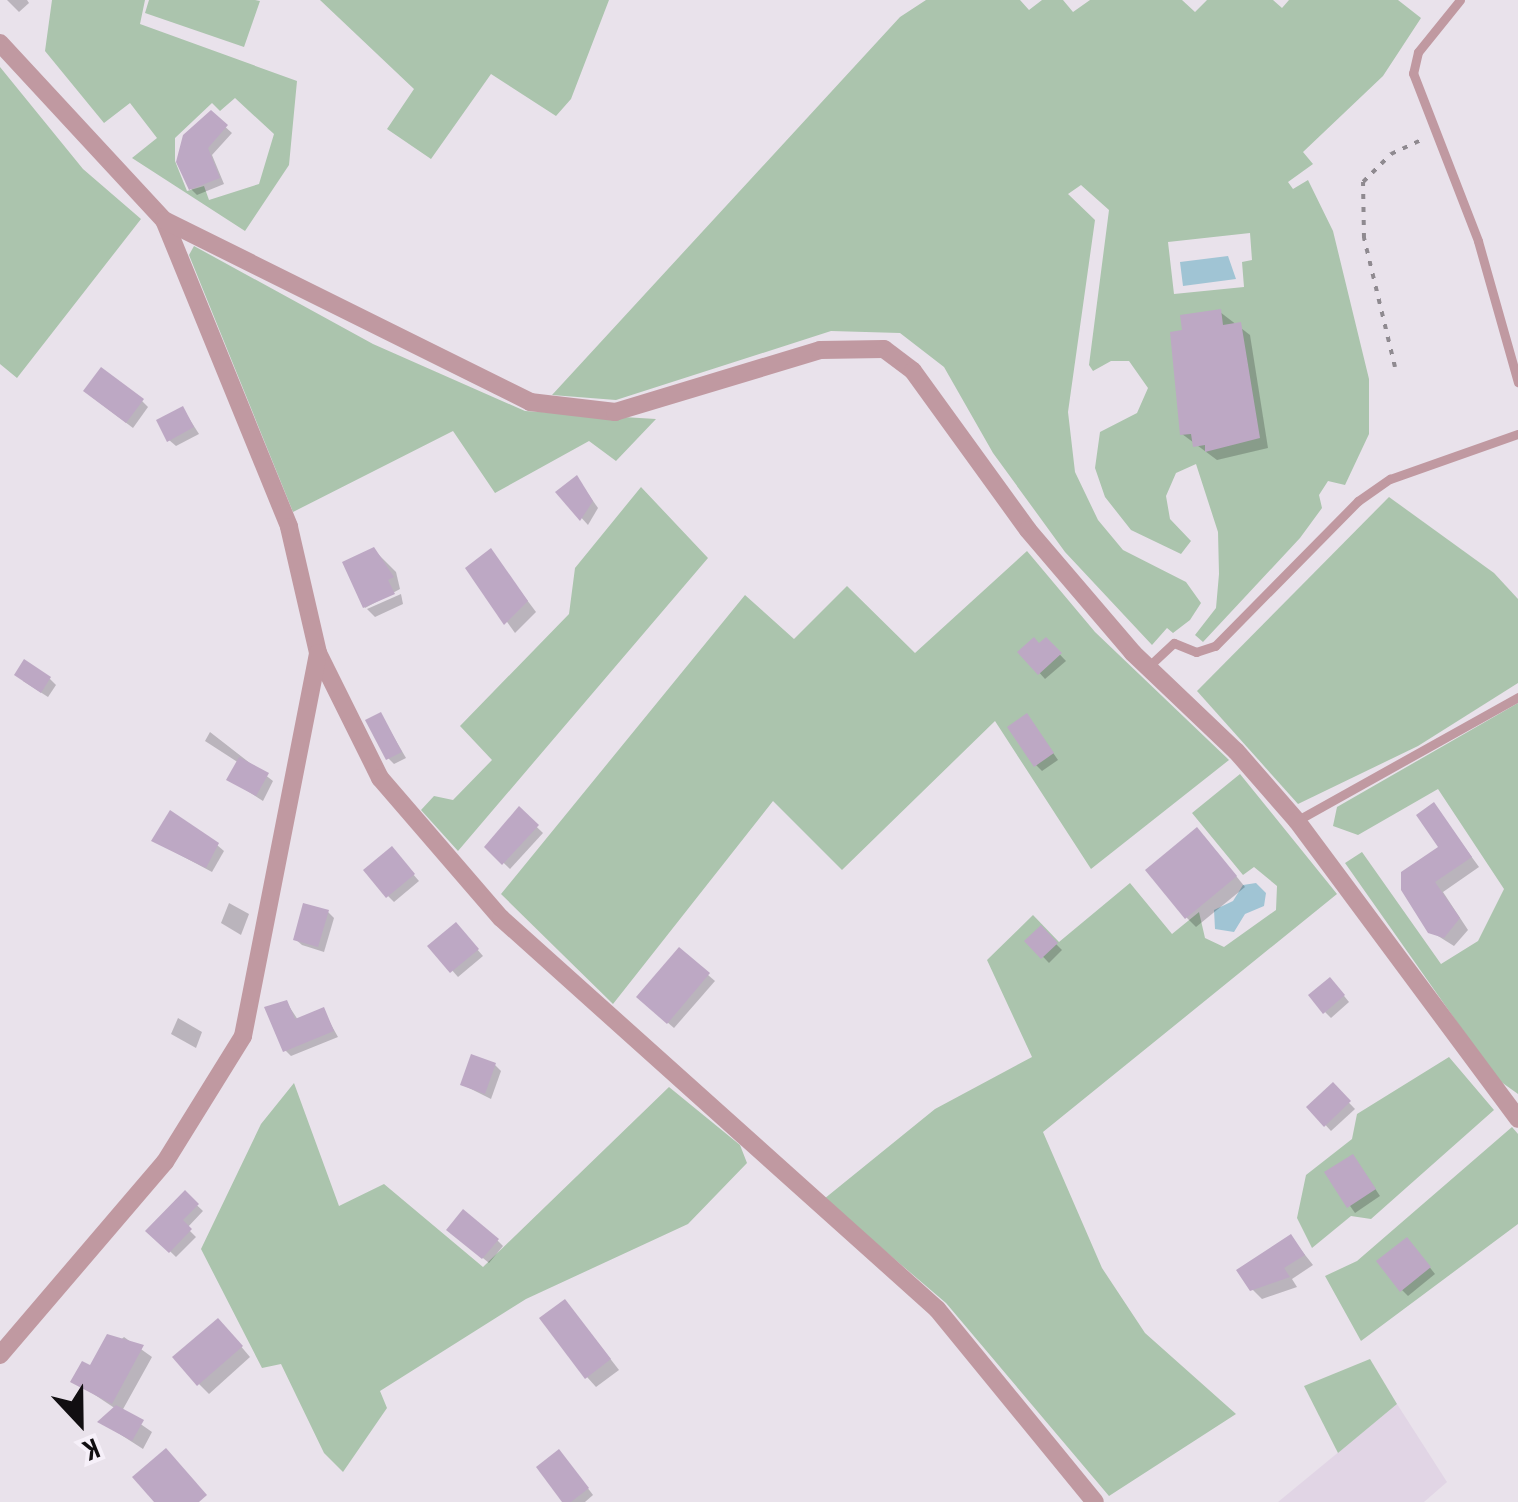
<!DOCTYPE html>
<style>
body{margin:0}
#map{position:relative;width:1518px;height:1502px;overflow:hidden;background:#e9e2eb;font-family:"PT Sans Narrow",sans-serif}
div>[style]{position:absolute}
.built>*{inset:0;background:#e1d5e5}
.green>*{inset:0;background:#abc4ad}
.water>*{inset:0;background:#a0c4d4}
.shadow>*{inset:0;background:#0003}
.building>*{inset:0;background:#bda8c4}
.path>*{height:4px;margin-top:-2px;transform-origin:0;background:repeating-linear-gradient(90deg,#8f8a90 0 5px,transparent 0 13px)}
.service>*{height:9px;margin:-4.5px;padding:0 4.5px;transform-origin:4.5px;border-radius:4.5px;background:#c099a1}
.minor>*{height:18px;margin:-9px;padding:0 9px;transform-origin:9px;border-radius:9px;background:#c099a1}
span{translate:-50% -50%;white-space:nowrap;text-align:center;line-height:1.15;-webkit-text-stroke:10px #f6f0f9;paint-order:stroke}
.north{position:absolute;left:30px;top:1372px;width:100px;height:100px;-webkit-text-stroke:8px #f6f0f9;paint-order:stroke;rotate:158deg;font-size:28px;font-weight:700;line-height:40px;text-align:center;color:#110e11}
.north::after{content:'';display:block;margin:auto;width:35px;height:45px;background:#110e11;clip-path:polygon(50% 0,100% 100%,50% 72%,0 100%)}
</style>
<div id="map">
<div class="built">
<div style="clip-path:polygon(1397px 1404px,1447px 1482px,1424px 1502px,1278px 1502px)"></div>
</div>
<div class="green">
<div style="clip-path:polygon(evenodd,52px 0,145px 0,140px 24px,297px 81px,289px 165px,245px 231px,132px 158px,157px 138px,130px 103px,104px 123px,45px 51px,52px 0,235px 98px,274px 134px,259px 184px,209px 200px,204px 186px,187px 191px,175px 161px,175px 138px,212px 103px,220px 111px,235px 98px)"></div>
<div style="clip-path:polygon(149px 0,255px 0,260px 1px,244px 47px,145px 13px)"></div>
<div style="clip-path:polygon(320px 0,609px 0,571px 99px,556px 116px,491px 74px,431px 159px,387px 129px,414px 89px)"></div>
<div style="clip-path:polygon(evenodd,926px 0,1020px 0,1029px 10px,1042px 0,1063px 0,1073px 12px,1090px 0,1182px 0,1195px 12px,1207px 0,1273px 0,1282px 8px,1289px 0,1398px 0,1421px 18px,1383px 76px,1303px 152px,1313px 164px,1288px 182px,1293px 189px,1308px 180px,1333px 231px,1369px 379px,1369px 434px,1345px 485px,1328px 481px,1319px 495px,1322px 508px,1300px 538px,1203px 642px,1195px 635px,1216px 608px,1219px 574px,1218px 532px,1196px 464px,1176px 473px,1166px 496px,1170px 519px,1191px 541px,1181px 554px,1131px 530px,1105px 497px,1095px 468px,1100px 432px,1137px 413px,1148px 388px,1129px 361px,1111px 361px,1093px 371px,1089px 365px,1109px 210px,1081px 185px,1068px 194px,1095px 220px,1068px 412px,1075px 472px,1098px 520px,1123px 550px,1186px 582px,1201px 603px,1190px 620px,1173px 633px,1167px 628px,1152px 645px,1065px 552px,993px 453px,944px 367px,900px 333px,831px 331px,616px 400px,552px 395px,900px 17px,926px 0,1250px 233px,1252px 260px,1242px 262px,1244px 287px,1174px 294px,1168px 242px,1250px 233px)"></div>
<div style="clip-path:polygon(0 67px,83px 169px,141px 219px,17px 378px,0 364px)"></div>
<div style="clip-path:polygon(194px 246px,373px 344px,525px 411px,656px 419px,616px 461px,589px 441px,495px 493px,453px 431px,293px 512px,189px 255px)"></div>
<div style="clip-path:polygon(641px 487px,708px 558px,458px 851px,421px 810px,434px 796px,453px 800px,492px 760px,460px 726px,569px 614px,575px 568px)"></div>
<div style="clip-path:polygon(1389px 497px,1494px 573px,1518px 599px,1518px 683px,1418px 746px,1298px 804px,1197px 691px)"></div>
<div style="clip-path:polygon(1027px 551px,1095px 632px,1229px 760px,1091px 869px,995px 721px,842px 870px,773px 801px,613px 1004px,501px 894px,745px 595px,794px 639px,847px 586px,915px 653px)"></div>
<div style="clip-path:polygon(1518px 703px,1518px 1094px,1497px 1079px,1345px 863px,1362px 852px,1441px 964px,1478px 941px,1504px 889px,1438px 789px,1358px 835px,1333px 826px,1337px 807px)"></div>
<div style="clip-path:polygon(1240px 774px,1337px 894px,1043px 1132px,1102px 1268px,1145px 1333px,1236px 1414px,1109px 1496px,946px 1303px,824px 1199px,935px 1109px,1032px 1057px,987px 960px,1033px 915px,1059px 942px,1130px 883px,1172px 934px,1199px 912px,1205px 938px,1224px 947px,1276px 910px,1277px 886px,1254px 867px,1243px 875px,1192px 813px)"></div>
<div style="clip-path:polygon(1449px 1057px,1494px 1110px,1371px 1219px,1351px 1216px,1312px 1248px,1297px 1218px,1306px 1175px,1352px 1139px,1357px 1114px)"></div>
<div style="clip-path:polygon(294px 1083px,339px 1206px,384px 1184px,483px 1267px,669px 1087px,740px 1145px,747px 1163px,688px 1224px,526px 1299px,380px 1391px,387px 1408px,343px 1472px,324px 1453px,281px 1364px,262px 1368px,201px 1249px,261px 1124px)"></div>
<div style="clip-path:polygon(1512px 1127px,1518px 1134px,1518px 1224px,1361px 1341px,1325px 1276px,1357px 1261px)"></div>
<div style="clip-path:polygon(1370px 1359px,1397px 1404px,1338px 1453px,1304px 1386px)"></div>
</div>
<div class="water">
<div style="clip-path:polygon(1228px 256px,1236px 279px,1183px 286px,1180px 262px)"></div>
<div style="clip-path:polygon(1256px 883px,1266px 893px,1264px 906px,1245px 914px,1234px 932px,1215px 929px,1214px 910px,1233px 901px,1243px 885px)"></div>
</div>
<div class="shadow">
<div style="clip-path:polygon(7px 0,27px 0,29px 3px,19px 12px)"></div>
<div style="clip-path:polygon(211px 114px,232px 133px,212px 155px,224px 184px,197px 195px,191px 189px)"></div>
<div style="clip-path:polygon(1220px 312px,1250px 335px,1268px 448px,1217px 460px,1182px 434px,1184px 332px)"></div>
<div style="clip-path:polygon(92px 397px,142px 401px,148px 407px,133px 428px)"></div>
<div style="clip-path:polygon(183px 409px,199px 434px,176px 446px,169px 440px)"></div>
<div style="clip-path:polygon(577px 478px,598px 508px,588px 525px,558px 492px)"></div>
<div style="clip-path:polygon(374px 550px,396px 572px,400px 589px,365px 608px,345px 563px)"></div>
<div style="clip-path:polygon(491px 552px,536px 612px,515px 633px,468px 568px)"></div>
<div style="clip-path:polygon(401px 594px,403px 604px,375px 617px,367px 609px)"></div>
<div style="clip-path:polygon(1046px 640px,1066px 661px,1045px 679px,1021px 652px)"></div>
<div style="clip-path:polygon(50px 679px,56px 685px,48px 697px,23px 681px)"></div>
<div style="clip-path:polygon(381px 715px,406px 758px,394px 764px,388px 758px)"></div>
<div style="clip-path:polygon(1032px 722px,1058px 760px,1042px 771px,1036px 765px)"></div>
<div style="clip-path:polygon(210px 732px,273px 781px,263px 801px,229px 779px,239px 763px,205px 741px)"></div>
<div style="clip-path:polygon(1434px 805px,1479px 867px,1443px 892px,1468px 930px,1454px 946px,1430px 931px,1404px 889px,1441px 848px)"></div>
<div style="clip-path:polygon(519px 810px,543px 833px,510px 869px,487px 847px)"></div>
<div style="clip-path:polygon(1207px 840px,1245px 887px,1196px 927px,1186px 917px)"></div>
<div style="clip-path:polygon(154px 841px,217px 845px,224px 851px,212px 872px)"></div>
<div style="clip-path:polygon(397px 856px,419px 881px,394px 902px,388px 896px)"></div>
<div style="clip-path:polygon(229px 903px,249px 914px,241px 935px,221px 923px)"></div>
<div style="clip-path:polygon(328px 912px,334px 918px,324px 952px,302px 945px,295px 939px)"></div>
<div style="clip-path:polygon(1041px 929px,1062px 950px,1049px 963px,1028px 941px)"></div>
<div style="clip-path:polygon(461px 931px,483px 956px,458px 977px,431px 946px)"></div>
<div style="clip-path:polygon(679px 950px,715px 981px,674px 1028px,645px 1003px)"></div>
<div style="clip-path:polygon(1336px 986px,1349px 1002px,1331px 1018px,1325px 1012px)"></div>
<div style="clip-path:polygon(287px 1003px,298px 1020px,323px 1010px,338px 1037px,291px 1056px,285px 1050px)"></div>
<div style="clip-path:polygon(178px 1018px,202px 1032px,196px 1048px,171px 1034px)"></div>
<div style="clip-path:polygon(495px 1065px,501px 1071px,491px 1099px,463px 1085px)"></div>
<div style="clip-path:polygon(1333px 1086px,1355px 1109px,1331px 1131px,1309px 1107px)"></div>
<div style="clip-path:polygon(1358px 1163px,1380px 1196px,1355px 1213px,1327px 1173px)"></div>
<div style="clip-path:polygon(185px 1194px,203px 1211px,187px 1228px,196px 1237px,176px 1257px,149px 1231px)"></div>
<div style="clip-path:polygon(455px 1235px,497px 1240px,503px 1246px,489px 1263px)"></div>
<div style="clip-path:polygon(1291px 1237px,1313px 1265px,1292px 1279px,1297px 1287px,1262px 1299px,1252px 1289px)"></div>
<div style="clip-path:polygon(1413px 1246px,1435px 1274px,1408px 1296px,1402px 1290px)"></div>
<div style="clip-path:polygon(574px 1312px,619px 1370px,596px 1387px,587px 1377px)"></div>
<div style="clip-path:polygon(228px 1331px,250px 1357px,209px 1394px,199px 1384px)"></div>
<div style="clip-path:polygon(124px 1337px,152px 1357px,122px 1411px,152px 1432px,143px 1449px,101px 1422px,116px 1409px,74px 1381px)"></div>
<div style="clip-path:polygon(565px 1458px,593px 1495px,585px 1502px,565px 1502px)"></div>
</div>
<div class="building">
<div style="clip-path:polygon(211px 110px,228px 125px,208px 148px,220px 178px,189px 190px,176px 162px,183px 135px)"></div>
<div style="clip-path:polygon(1221px 309px,1223px 325px,1241px 322px,1260px 438px,1205px 452px,1205px 445px,1193px 447px,1191px 434px,1180px 435px,1170px 332px,1182px 330px,1180px 315px)"></div>
<div style="clip-path:polygon(101px 367px,144px 399px,126px 423px,83px 391px)"></div>
<div style="clip-path:polygon(183px 406px,194px 427px,167px 442px,156px 420px)"></div>
<div style="clip-path:polygon(577px 475px,593px 501px,580px 521px,555px 492px)"></div>
<div style="clip-path:polygon(374px 547px,394px 577px,388px 580px,395px 594px,363px 608px,342px 562px)"></div>
<div style="clip-path:polygon(491px 548px,528px 601px,504px 625px,465px 568px)"></div>
<div style="clip-path:polygon(1034px 637px,1039px 643px,1046px 637px,1062px 653px,1038px 675px,1017px 652px)"></div>
<div style="clip-path:polygon(24px 659px,51px 677px,41px 693px,14px 675px)"></div>
<div style="clip-path:polygon(381px 712px,402px 752px,386px 760px,365px 720px)"></div>
<div style="clip-path:polygon(1027px 713px,1054px 753px,1034px 767px,1007px 727px)"></div>
<div style="clip-path:polygon(239px 757px,269px 773px,256px 796px,226px 780px)"></div>
<div style="clip-path:polygon(1434px 802px,1472px 857px,1435px 882px,1460px 918px,1444px 938px,1428px 933px,1401px 890px,1401px 872px,1438px 847px,1416px 815px)"></div>
<div style="clip-path:polygon(519px 806px,539px 825px,502px 865px,484px 847px)"></div>
<div style="clip-path:polygon(170px 810px,219px 843px,206px 868px,151px 841px)"></div>
<div style="clip-path:polygon(1197px 827px,1237px 876px,1185px 919px,1145px 870px)"></div>
<div style="clip-path:polygon(392px 846px,415px 874px,386px 898px,363px 870px)"></div>
<div style="clip-path:polygon(303px 903px,329px 910px,318px 947px,293px 940px)"></div>
<div style="clip-path:polygon(456px 922px,479px 949px,450px 973px,427px 946px)"></div>
<div style="clip-path:polygon(1041px 925px,1058px 943px,1041px 959px,1024px 941px)"></div>
<div style="clip-path:polygon(679px 947px,710px 973px,667px 1024px,636px 997px)"></div>
<div style="clip-path:polygon(1330px 977px,1345px 995px,1323px 1014px,1308px 995px)"></div>
<div style="clip-path:polygon(287px 1000px,295px 1019px,324px 1007px,334px 1031px,283px 1052px,264px 1007px)"></div>
<div style="clip-path:polygon(471px 1054px,496px 1063px,485px 1094px,460px 1085px)"></div>
<div style="clip-path:polygon(1333px 1082px,1351px 1101px,1324px 1127px,1306px 1107px)"></div>
<div style="clip-path:polygon(1353px 1154px,1376px 1189px,1347px 1208px,1324px 1172px)"></div>
<div style="clip-path:polygon(185px 1190px,199px 1204px,183px 1220px,192px 1229px,169px 1253px,145px 1231px)"></div>
<div style="clip-path:polygon(463px 1209px,499px 1239px,482px 1259px,446px 1230px)"></div>
<div style="clip-path:polygon(1291px 1234px,1305px 1255px,1284px 1268px,1290px 1277px,1250px 1291px,1236px 1270px)"></div>
<div style="clip-path:polygon(1407px 1237px,1431px 1267px,1400px 1292px,1376px 1261px)"></div>
<div style="clip-path:polygon(565px 1299px,611px 1359px,585px 1379px,539px 1318px)"></div>
<div style="clip-path:polygon(218px 1318px,243px 1346px,197px 1386px,172px 1357px)"></div>
<div style="clip-path:polygon(107px 1334px,144px 1345px,112px 1404px,70px 1382px,82px 1361px,90px 1365px)"></div>
<div style="clip-path:polygon(116px 1405px,144px 1420px,132px 1441px,97px 1422px)"></div>
<div style="clip-path:polygon(166px 1448px,207px 1495px,199px 1502px,154px 1502px,132px 1477px)"></div>
<div style="clip-path:polygon(559px 1449px,589px 1488px,571px 1502px,562px 1502px,536px 1467px)"></div>
</div>
<div class="path">
<div style="left:1395px;top:367px;width:133px;rotate:-103.5deg"></div>
<div style="left:1364px;top:238px;width:56px;rotate:-91deg"></div>
<div style="left:1363px;top:182px;width:40px;rotate:-45deg"></div>
<div style="left:1391px;top:154px;width:38px;rotate:-25deg"></div>
</div>
<div class="service">
<div style="left:1460px;top:0;width:67px;rotate:128.9deg"></div>
<div style="left:1418px;top:52px;width:22px;rotate:103deg"></div>
<div style="left:1413px;top:73px;width:180px;rotate:68.8deg"></div>
<div style="left:1478px;top:241px;width:147px;rotate:74.2deg"></div>
<div style="left:1149px;top:666px;width:34px;rotate:-43deg"></div>
<div style="left:1174px;top:643px;width:24px;rotate:22deg"></div>
<div style="left:1196px;top:652px;width:20px;rotate:-18deg"></div>
<div style="left:1215px;top:646px;width:204px;rotate:-45.4deg"></div>
<div style="left:1358px;top:501px;width:39px;rotate:-35deg"></div>
<div style="left:1390px;top:479px;width:136px;rotate:-19.4deg"></div>
<div style="left:1298px;top:820px;width:252px;rotate:-29.2deg"></div>
</div>
<div class="minor">
<div style="left:0;top:43px;width:241px;rotate:47.2deg"></div>
<div style="left:164px;top:220px;width:331px;rotate:67.8deg"></div>
<div style="left:289px;top:527px;width:129px;rotate:77deg"></div>
<div style="left:318px;top:653px;width:140px;rotate:63.6deg"></div>
<div style="left:380px;top:778px;width:185px;rotate:49.2deg"></div>
<div style="left:501px;top:918px;width:586px;rotate:41.89deg"></div>
<div style="left:937px;top:1309px;width:249px;rotate:50.7deg"></div>
<div style="left:164px;top:220px;width:409px;rotate:26.4deg"></div>
<div style="left:530px;top:402px;width:86px;rotate:6.7deg"></div>
<div style="left:615px;top:412px;width:214px;rotate:-16.8deg"></div>
<div style="left:820px;top:350px;width:64px;rotate:-0.9deg"></div>
<div style="left:884px;top:349px;width:36px;rotate:37deg"></div>
<div style="left:913px;top:371px;width:196px;rotate:54.1deg"></div>
<div style="left:1028px;top:530px;width:162px;rotate:49.5deg"></div>
<div style="left:1133px;top:653px;width:142px;rotate:43.6deg"></div>
<div style="left:1236px;top:751px;width:93px;rotate:48.9deg"></div>
<div style="left:1297px;top:821px;width:371px;rotate:53.4deg"></div>
<div style="left:0;top:1355px;width:254px;rotate:-49.5deg"></div>
<div style="left:165px;top:1162px;width:148px;rotate:-58.2deg"></div>
<div style="left:243px;top:1036px;width:390px;rotate:-78.9deg"></div>
</div>
<div class="north">K</div>
</div>
